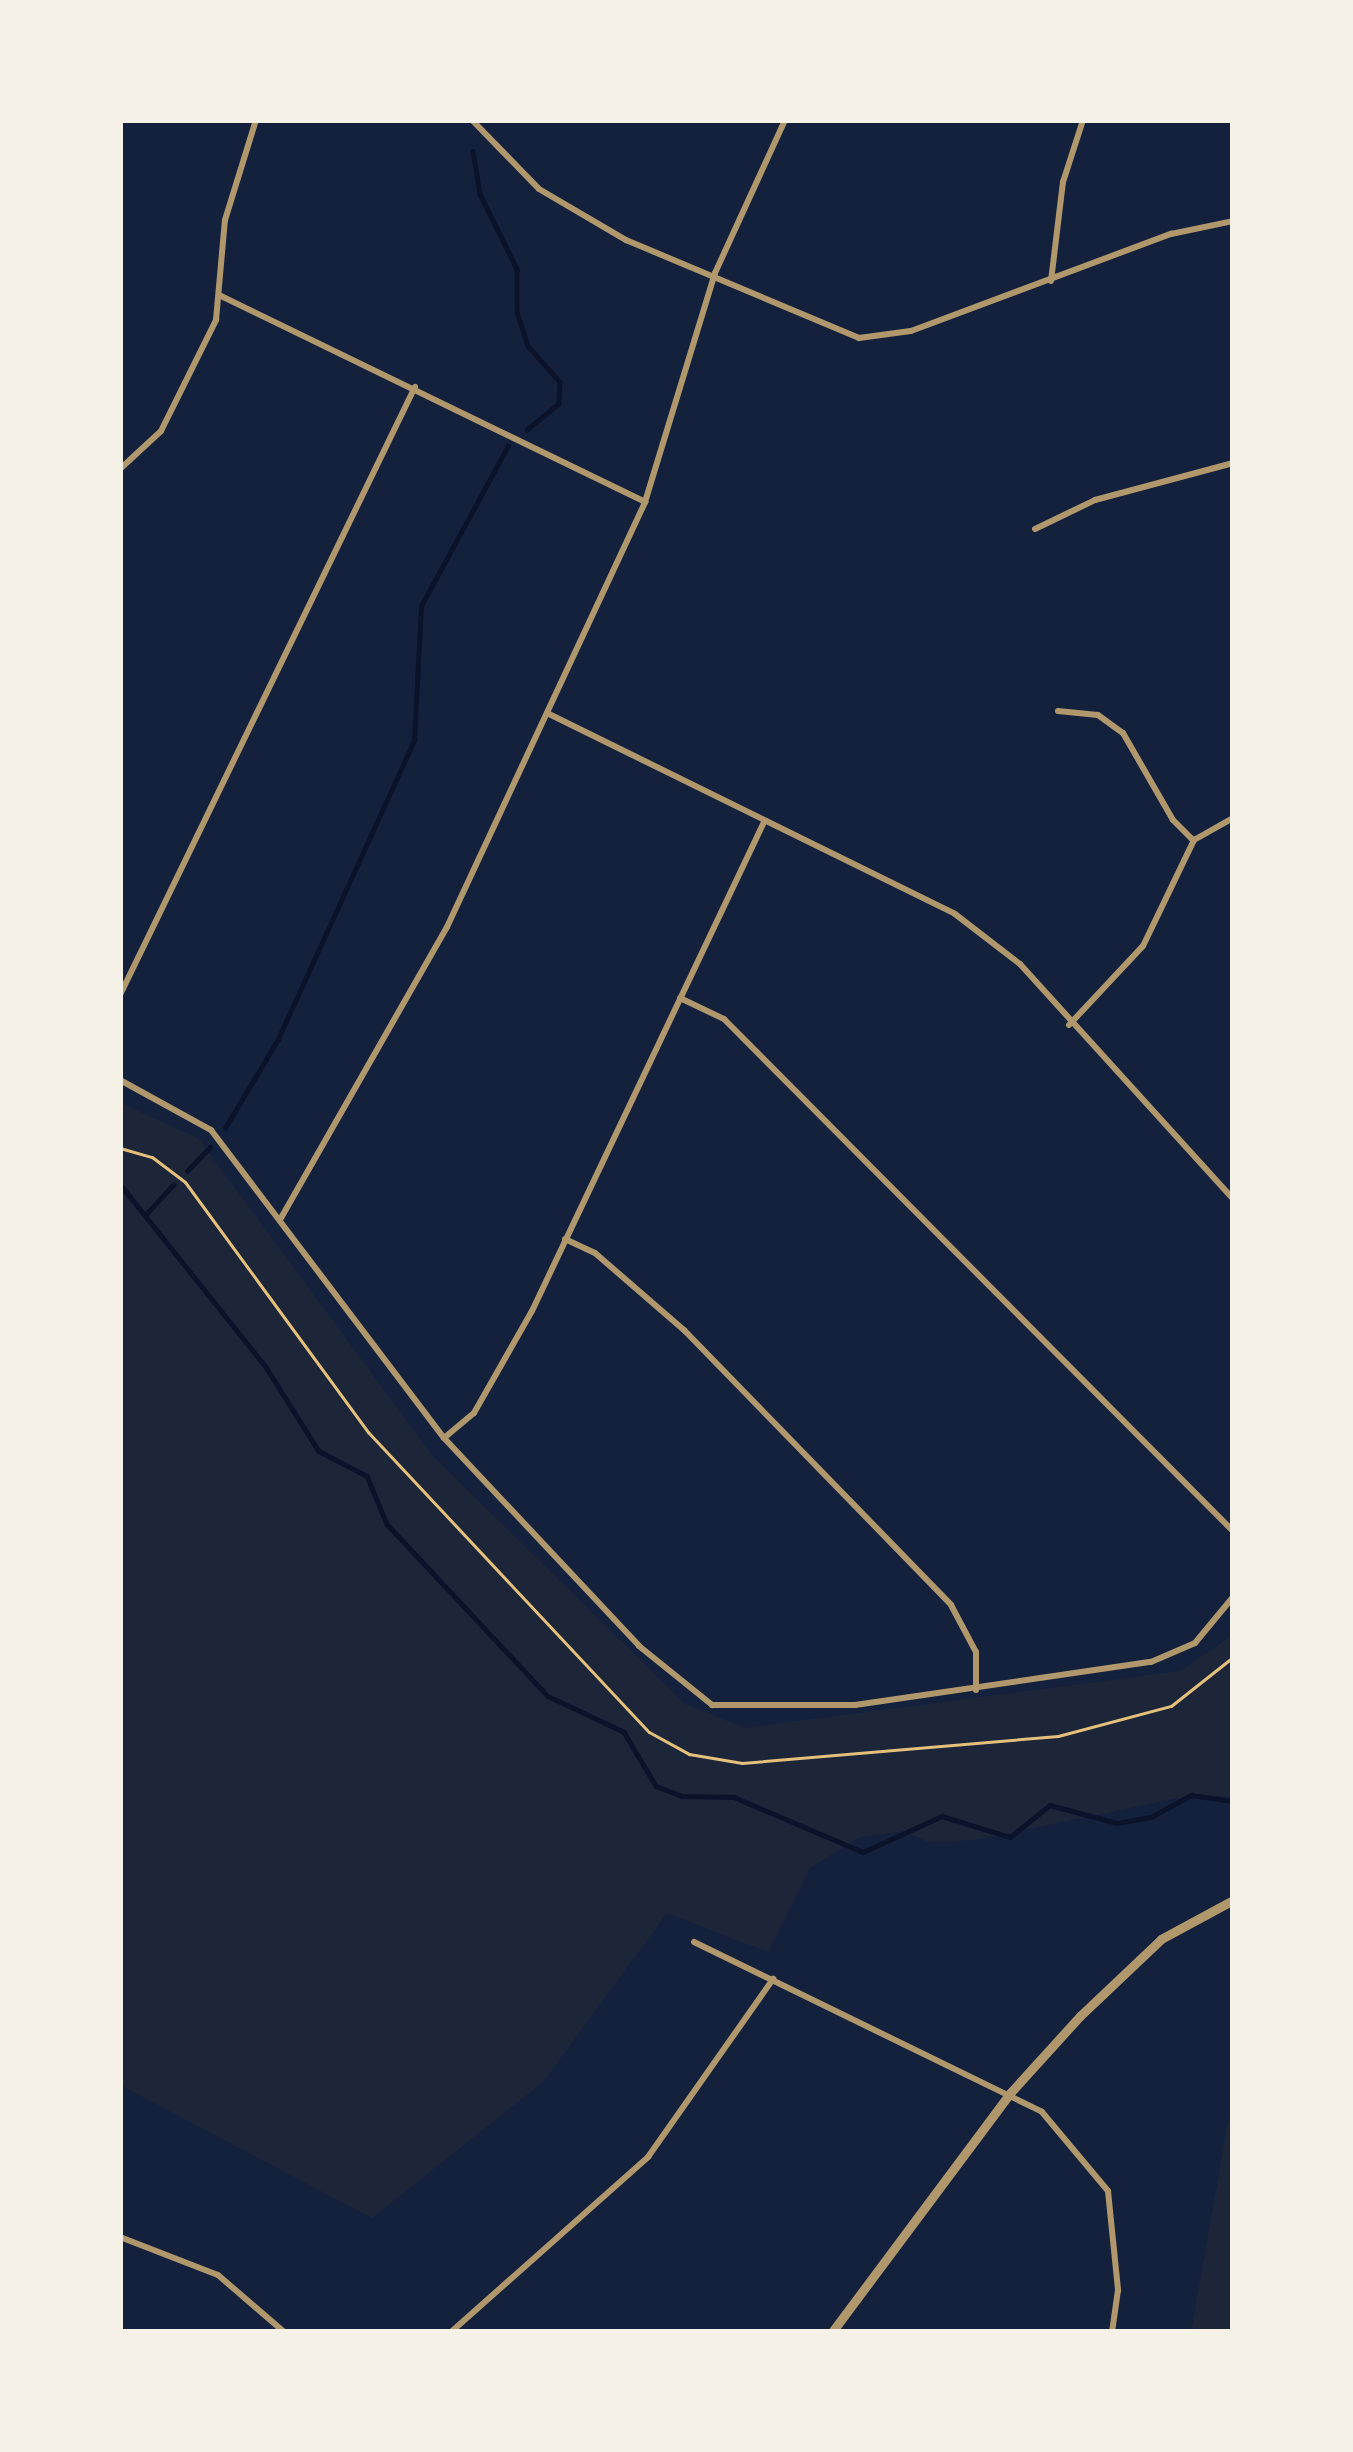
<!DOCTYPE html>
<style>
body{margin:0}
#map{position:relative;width:1353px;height:2452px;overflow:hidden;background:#14213d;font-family:"PT Sans",sans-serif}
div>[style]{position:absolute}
.green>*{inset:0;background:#1d2539}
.stream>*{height:4.5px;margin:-2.25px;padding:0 2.25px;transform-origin:2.25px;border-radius:2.25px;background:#0b132b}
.path>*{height:3px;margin:-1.5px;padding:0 1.5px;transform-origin:1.5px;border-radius:1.5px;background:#e5c07b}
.minor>*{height:6px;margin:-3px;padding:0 3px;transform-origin:3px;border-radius:3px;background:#b1986c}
.tertiary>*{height:9px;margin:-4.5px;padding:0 4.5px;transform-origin:4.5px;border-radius:4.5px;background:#b1986c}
span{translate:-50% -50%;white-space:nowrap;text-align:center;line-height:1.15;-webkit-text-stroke:9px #f6f1e7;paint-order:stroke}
.frame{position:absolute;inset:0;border:123px solid #f6f1e7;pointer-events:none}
</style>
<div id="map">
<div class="green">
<div style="clip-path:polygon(120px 1103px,198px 1138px,432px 1455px,685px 1704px,745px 1728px,1180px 1671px,1233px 1635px,1233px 1796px,1174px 1799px,975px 1840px,927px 1842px,907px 1831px,860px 1837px,810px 1868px,768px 1952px,667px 1913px,543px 2082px,372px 2218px,120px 2085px)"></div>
<div style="clip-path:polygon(1233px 2094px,1233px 2332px,1191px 2332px)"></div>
</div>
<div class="stream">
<div style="left:473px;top:151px;width:44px;rotate:80.8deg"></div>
<div style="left:480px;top:194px;width:84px;rotate:63.7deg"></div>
<div style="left:517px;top:269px;width:43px;rotate:90deg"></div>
<div style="left:517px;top:312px;width:36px;rotate:72deg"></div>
<div style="left:528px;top:346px;width:48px;rotate:48.4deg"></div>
<div style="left:560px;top:382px;width:22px;rotate:93deg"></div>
<div style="left:559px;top:404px;width:41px;rotate:140.9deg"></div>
<div style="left:225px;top:1128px;width:104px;rotate:-59.2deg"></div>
<div style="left:278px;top:1039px;width:328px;rotate:-65.5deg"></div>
<div style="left:414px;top:740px;width:134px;rotate:-87deg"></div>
<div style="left:421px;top:606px;width:182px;rotate:-61.5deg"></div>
<div style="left:187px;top:1171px;width:33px;rotate:-46deg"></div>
<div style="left:120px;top:1184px;width:234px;rotate:51.4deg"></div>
<div style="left:266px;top:1367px;width:99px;rotate:57.8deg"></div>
<div style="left:319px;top:1451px;width:54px;rotate:27.5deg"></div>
<div style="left:367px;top:1476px;width:52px;rotate:67.4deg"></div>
<div style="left:387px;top:1524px;width:236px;rotate:46.9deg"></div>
<div style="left:548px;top:1696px;width:84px;rotate:25.3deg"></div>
<div style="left:624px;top:1732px;width:63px;rotate:59.3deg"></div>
<div style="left:656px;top:1786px;width:28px;rotate:21deg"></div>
<div style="left:682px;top:1796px;width:52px;rotate:1.1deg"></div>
<div style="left:734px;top:1797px;width:140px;rotate:23.1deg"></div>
<div style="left:863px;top:1852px;width:87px;rotate:-24.5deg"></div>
<div style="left:942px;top:1816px;width:71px;rotate:17.2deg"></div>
<div style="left:1010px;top:1837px;width:51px;rotate:-38.7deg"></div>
<div style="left:1050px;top:1805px;width:69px;rotate:15deg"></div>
<div style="left:1117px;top:1823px;width:35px;rotate:-10deg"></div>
<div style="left:1151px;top:1817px;width:46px;rotate:-28.8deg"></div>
<div style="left:1191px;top:1795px;width:42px;rotate:8.1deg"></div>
<div style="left:146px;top:1214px;width:40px;rotate:-47deg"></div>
</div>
<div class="path">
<div style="left:120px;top:1148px;width:33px;rotate:16deg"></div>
<div style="left:152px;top:1157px;width:41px;rotate:37.1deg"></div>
<div style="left:185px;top:1182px;width:310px;rotate:53.8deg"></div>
<div style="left:368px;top:1432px;width:411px;rotate:46.9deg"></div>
<div style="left:649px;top:1732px;width:46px;rotate:28.8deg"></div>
<div style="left:689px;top:1754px;width:54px;rotate:9.6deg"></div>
<div style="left:742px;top:1763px;width:317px;rotate:-4.9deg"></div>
<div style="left:1058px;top:1736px;width:117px;rotate:-14.9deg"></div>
<div style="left:1171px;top:1706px;width:79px;rotate:-38.3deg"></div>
</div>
<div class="minor">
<div style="left:472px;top:120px;width:96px;rotate:45.8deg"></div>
<div style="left:539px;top:189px;width:101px;rotate:30.4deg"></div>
<div style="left:626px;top:240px;width:253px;rotate:22.8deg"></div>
<div style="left:859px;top:338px;width:52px;rotate:-7.7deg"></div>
<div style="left:911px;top:331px;width:278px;rotate:-20.5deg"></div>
<div style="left:1171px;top:234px;width:63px;rotate:-11.8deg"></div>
<div style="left:1051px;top:281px;width:100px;rotate:-83.1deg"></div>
<div style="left:1063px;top:182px;width:65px;rotate:-72.1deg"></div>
<div style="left:219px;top:295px;width:474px;rotate:25.9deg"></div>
<div style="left:120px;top:469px;width:56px;rotate:-42.8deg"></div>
<div style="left:161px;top:431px;width:124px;rotate:-63.6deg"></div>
<div style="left:216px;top:320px;width:100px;rotate:-84.9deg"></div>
<div style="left:225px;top:220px;width:105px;rotate:-72.8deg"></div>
<div style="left:1035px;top:529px;width:67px;rotate:-25.8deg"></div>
<div style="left:1095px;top:500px;width:143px;rotate:-15deg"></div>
<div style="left:1058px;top:711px;width:40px;rotate:5.7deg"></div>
<div style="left:1098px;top:715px;width:31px;rotate:36deg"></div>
<div style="left:1123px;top:733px;width:100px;rotate:60.1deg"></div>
<div style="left:1173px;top:820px;width:28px;rotate:45deg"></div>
<div style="left:547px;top:713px;width:455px;rotate:26.2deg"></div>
<div style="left:955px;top:914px;width:82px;rotate:37.6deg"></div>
<div style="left:1020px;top:964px;width:317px;rotate:47.8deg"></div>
<div style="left:120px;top:995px;width:676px;rotate:-64.12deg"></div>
<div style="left:680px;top:998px;width:49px;rotate:25.5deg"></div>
<div style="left:724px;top:1019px;width:722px;rotate:45.17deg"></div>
<div style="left:1069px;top:1025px;width:108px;rotate:-46.9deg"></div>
<div style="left:1143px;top:946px;width:118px;rotate:-64.3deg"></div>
<div style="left:1194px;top:840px;width:45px;rotate:-29.4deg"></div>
<div style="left:120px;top:1080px;width:104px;rotate:28.8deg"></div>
<div style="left:211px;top:1130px;width:386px;rotate:52.9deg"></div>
<div style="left:444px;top:1438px;width:285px;rotate:46.8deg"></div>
<div style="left:639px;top:1646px;width:94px;rotate:38.9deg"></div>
<div style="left:712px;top:1705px;width:143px"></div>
<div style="left:855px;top:1705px;width:299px;rotate:-8.3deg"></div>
<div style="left:1151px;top:1662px;width:48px;rotate:-23.4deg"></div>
<div style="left:1195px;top:1643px;width:60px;rotate:-50.4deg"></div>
<div style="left:281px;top:1218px;width:335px;rotate:-60.3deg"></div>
<div style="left:447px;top:927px;width:469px;rotate:-65deg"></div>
<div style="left:645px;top:502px;width:239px;rotate:-73deg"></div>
<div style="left:715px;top:273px;width:168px;rotate:-65.4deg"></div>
<div style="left:565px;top:1239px;width:33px;rotate:25deg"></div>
<div style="left:595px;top:1253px;width:118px;rotate:40.9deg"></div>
<div style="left:684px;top:1330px;width:383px;rotate:45.8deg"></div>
<div style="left:951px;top:1605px;width:53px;rotate:62deg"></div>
<div style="left:976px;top:1652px;width:38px;rotate:90deg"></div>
<div style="left:444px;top:1438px;width:39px;rotate:-40deg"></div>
<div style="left:474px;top:1413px;width:117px;rotate:-60.4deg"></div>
<div style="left:532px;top:1311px;width:541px;rotate:-64.62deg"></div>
<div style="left:694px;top:1942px;width:387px;rotate:26deg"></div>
<div style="left:1042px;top:2112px;width:103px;rotate:50.1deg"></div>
<div style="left:1108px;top:2191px;width:100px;rotate:84.2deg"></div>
<div style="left:1118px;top:2290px;width:42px;rotate:98.1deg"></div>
<div style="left:120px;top:2237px;width:105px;rotate:21.2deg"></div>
<div style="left:218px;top:2275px;width:87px;rotate:40.8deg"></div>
<div style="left:451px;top:2332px;width:264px;rotate:-41.6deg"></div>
<div style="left:648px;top:2157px;width:218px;rotate:-54.9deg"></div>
</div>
<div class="tertiary">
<div style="left:832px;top:2332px;width:299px;rotate:-53.3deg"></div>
<div style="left:1011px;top:2092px;width:103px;rotate:-47.8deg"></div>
<div style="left:1080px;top:2016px;width:112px;rotate:-43.5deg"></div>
<div style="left:1161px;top:1939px;width:82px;rotate:-28.4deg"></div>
</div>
<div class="frame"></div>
</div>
